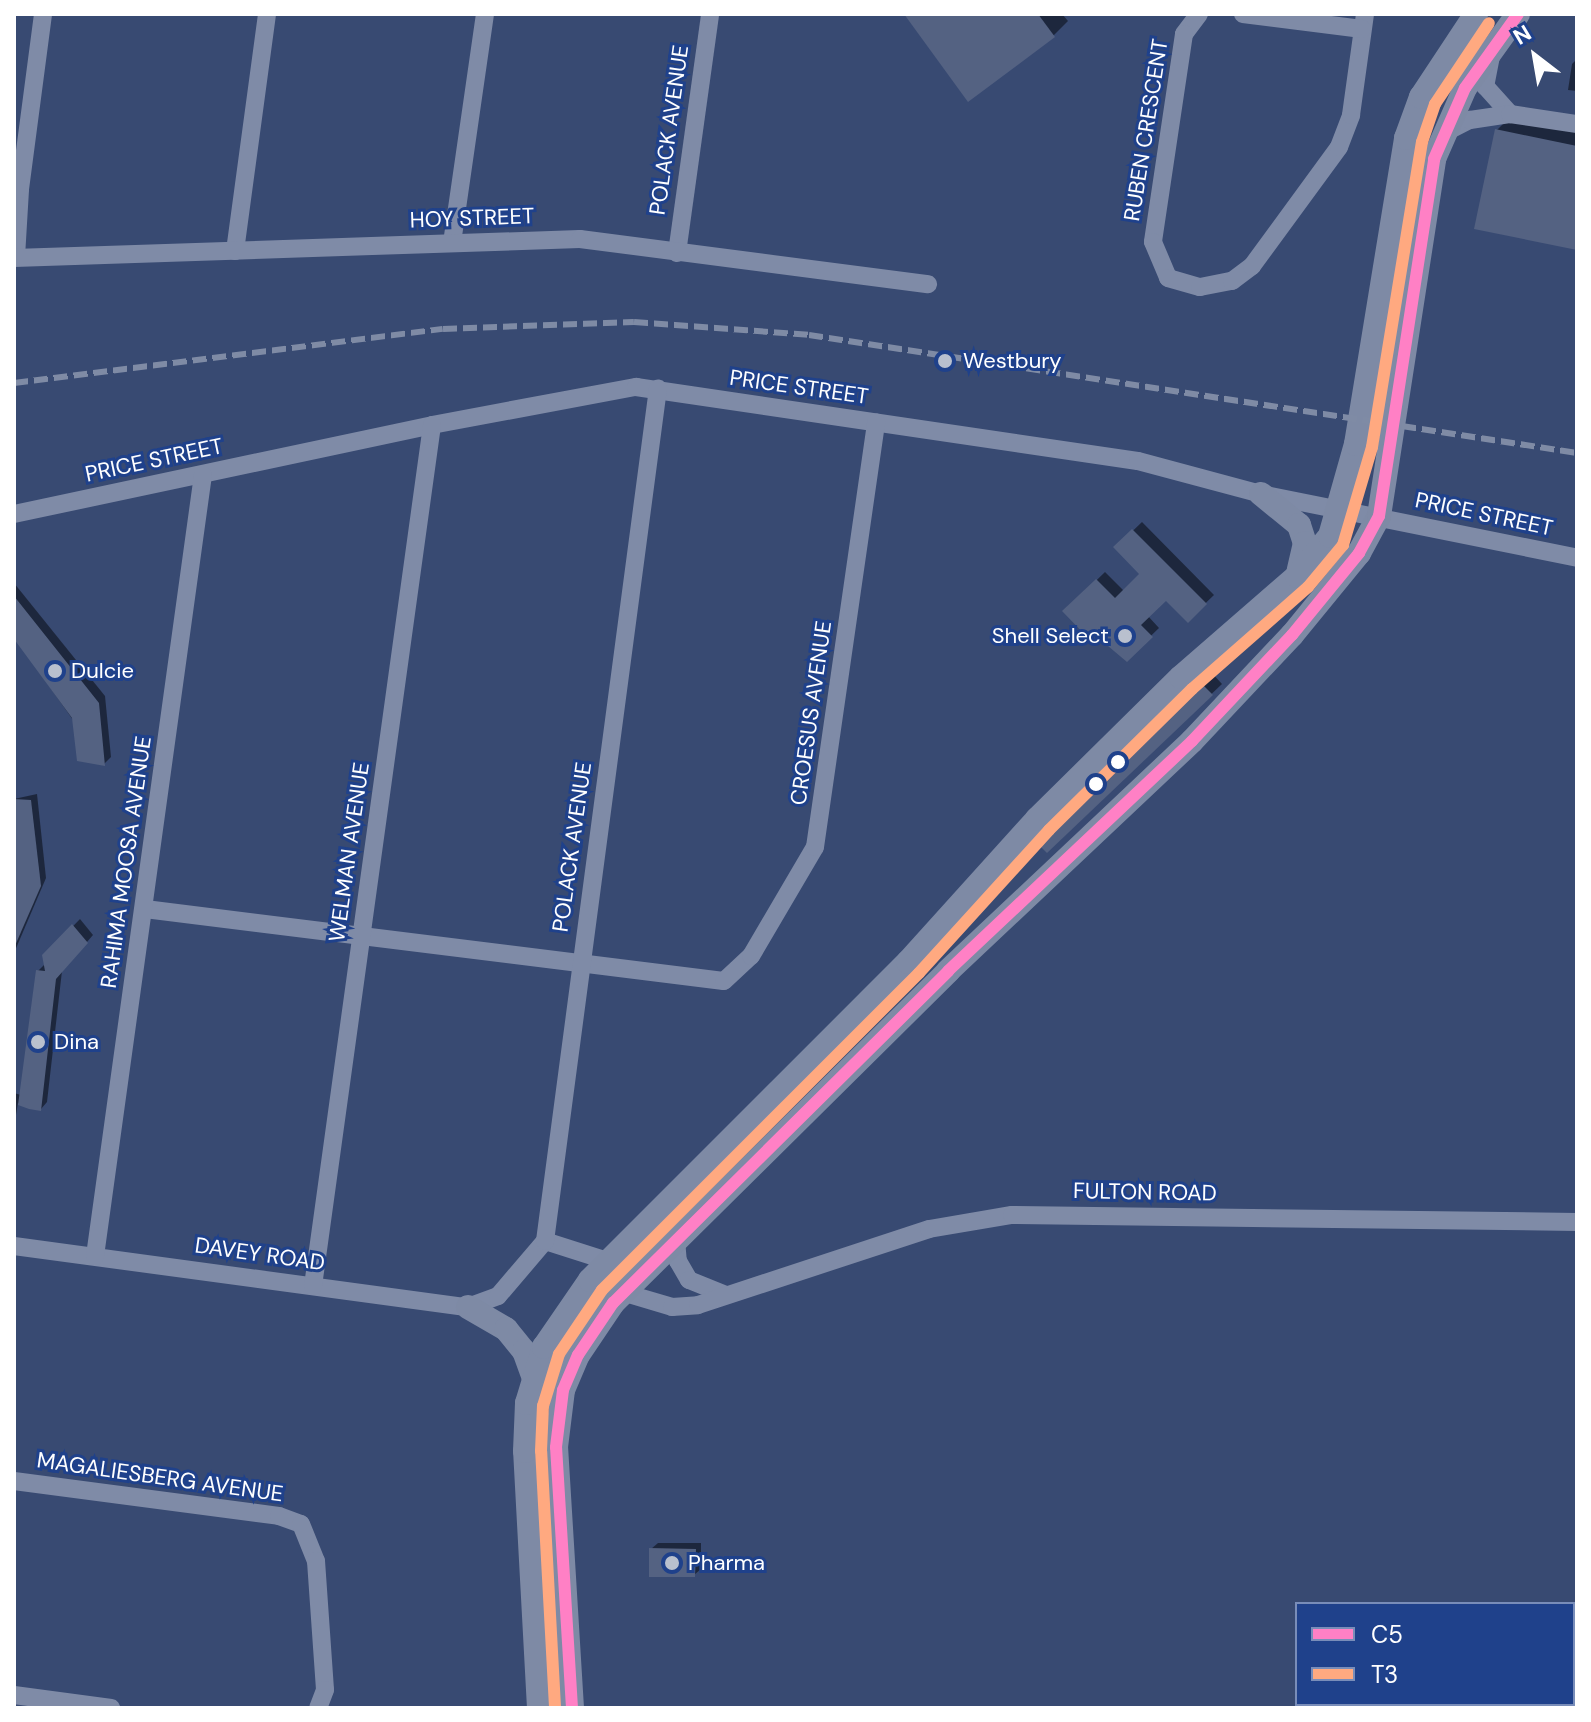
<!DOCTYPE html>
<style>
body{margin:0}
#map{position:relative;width:1591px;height:1722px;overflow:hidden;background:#384a72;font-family:"DM Sans",sans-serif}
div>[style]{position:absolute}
.shadow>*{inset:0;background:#0007}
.building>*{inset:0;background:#546282}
.minor>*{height:18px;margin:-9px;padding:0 9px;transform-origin:9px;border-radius:9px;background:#7f8ba7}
.major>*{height:24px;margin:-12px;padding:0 12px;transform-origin:12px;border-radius:12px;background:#7e8aa5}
.rail>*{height:6px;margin-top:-3px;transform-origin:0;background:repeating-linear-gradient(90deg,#7f8ba5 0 14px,transparent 0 20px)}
.bus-1>*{height:12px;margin:-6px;padding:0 6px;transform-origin:6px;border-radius:6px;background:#ff80c5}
.bus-2>*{height:12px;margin:-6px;padding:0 6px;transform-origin:6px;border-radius:6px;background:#ffa980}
.dots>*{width:22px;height:22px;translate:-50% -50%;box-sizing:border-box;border:4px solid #1f418b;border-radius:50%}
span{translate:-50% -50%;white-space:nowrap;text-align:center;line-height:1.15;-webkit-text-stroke:6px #1f418b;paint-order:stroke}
.street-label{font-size:22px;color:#fff}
.poi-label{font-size:22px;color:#fff}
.left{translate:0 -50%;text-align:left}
.right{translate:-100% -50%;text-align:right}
.frame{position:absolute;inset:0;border:16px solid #fff;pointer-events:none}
.legend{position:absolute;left:1295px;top:1602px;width:280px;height:104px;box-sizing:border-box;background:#1f418b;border:2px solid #798db9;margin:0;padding:10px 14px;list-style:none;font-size:24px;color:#fff}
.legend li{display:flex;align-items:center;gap:16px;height:40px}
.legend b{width:40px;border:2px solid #798db9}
.north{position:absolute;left:1495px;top:16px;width:80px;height:80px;-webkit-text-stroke:6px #1f418b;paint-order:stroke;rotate:329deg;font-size:22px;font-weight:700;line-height:32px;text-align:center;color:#fff}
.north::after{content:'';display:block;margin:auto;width:28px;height:36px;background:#fff;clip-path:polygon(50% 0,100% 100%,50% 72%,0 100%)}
</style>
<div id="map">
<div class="shadow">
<div style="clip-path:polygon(906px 14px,1062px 14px,1068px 21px,1054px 35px)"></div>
<div style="clip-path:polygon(1577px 59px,1577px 91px,1568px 90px,1572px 64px)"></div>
<div style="clip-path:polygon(1511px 116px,1577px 129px,1577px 248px,1497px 130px)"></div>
<div style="clip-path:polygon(1142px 522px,1214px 595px,1188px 620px,1166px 598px,1148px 616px,1159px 628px,1127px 659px,1065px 611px,1105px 572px,1124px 591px,1142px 574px,1116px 547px)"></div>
<div style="clip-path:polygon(14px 583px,105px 696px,111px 757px,104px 764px,14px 636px)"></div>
<div style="clip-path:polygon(1211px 672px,1222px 684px,1047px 850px,1039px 842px)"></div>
<div style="clip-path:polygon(37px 794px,46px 878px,14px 953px,14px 799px)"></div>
<div style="clip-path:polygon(80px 919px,93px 935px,62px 971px,47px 1102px,41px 1109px,18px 1103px,14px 1127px,14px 1093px,21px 1095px,38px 971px,46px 963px,44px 956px)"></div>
<div style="clip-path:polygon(658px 1543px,701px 1543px,701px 1569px,694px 1575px,651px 1549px)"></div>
</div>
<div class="building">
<div style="clip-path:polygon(904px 14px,1038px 14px,1055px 37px,968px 102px)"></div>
<div style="clip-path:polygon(1495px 129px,1577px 146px,1577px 250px,1474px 229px)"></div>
<div style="clip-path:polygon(1132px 529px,1207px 604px,1188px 623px,1166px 601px,1141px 625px,1153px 637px,1127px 662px,1095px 635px,1090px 640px,1062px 611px,1096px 579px,1115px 598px,1139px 574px,1113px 547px)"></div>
<div style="clip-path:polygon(14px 596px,99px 703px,105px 766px,77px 761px,72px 718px,14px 639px)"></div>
<div style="clip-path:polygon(1199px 681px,1213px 695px,1047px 853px,1036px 842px)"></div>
<div style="clip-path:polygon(14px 799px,31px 800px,41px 886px,14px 948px)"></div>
<div style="clip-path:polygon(72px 924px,88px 943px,56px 979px,41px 1111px,29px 1109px,18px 1105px,36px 970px,45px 971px,42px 955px)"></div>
<div style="clip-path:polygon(649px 1548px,696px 1549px,695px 1577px,649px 1577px)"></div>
</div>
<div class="minor">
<div style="left:1199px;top:14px;width:25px;rotate:127deg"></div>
<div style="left:1184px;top:34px;width:210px;rotate:98.5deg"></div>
<div style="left:1153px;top:242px;width:39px;rotate:67deg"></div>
<div style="left:1168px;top:278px;width:33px;rotate:16deg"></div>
<div style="left:1200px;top:287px;width:33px;rotate:-11deg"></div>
<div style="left:1232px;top:281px;width:25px;rotate:-37deg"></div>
<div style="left:1252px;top:266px;width:147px;rotate:-53.8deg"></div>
<div style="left:1339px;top:147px;width:34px;rotate:-69deg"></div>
<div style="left:1351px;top:115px;width:102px;rotate:-82.1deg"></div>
<div style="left:1243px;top:14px;width:120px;rotate:7.2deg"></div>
<div style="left:1491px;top:56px;width:31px;rotate:101deg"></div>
<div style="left:1485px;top:86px;width:38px;rotate:48deg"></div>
<div style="left:1444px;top:133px;width:29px;rotate:-27deg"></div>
<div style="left:1470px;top:120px;width:40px;rotate:-8.5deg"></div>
<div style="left:1510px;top:114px;width:68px;rotate:8.5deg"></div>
<div style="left:452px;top:243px;width:231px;rotate:-81.8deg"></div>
<div style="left:235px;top:251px;width:239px;rotate:-82.3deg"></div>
<div style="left:677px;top:253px;width:241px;rotate:-82.1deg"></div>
<div style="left:16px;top:257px;width:68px;rotate:-86.6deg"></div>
<div style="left:20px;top:189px;width:177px;rotate:-82.5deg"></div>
<div style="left:14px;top:258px;width:566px;rotate:-1.92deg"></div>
<div style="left:580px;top:239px;width:351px;rotate:7.4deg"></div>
<div style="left:14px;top:514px;width:427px;rotate:-12deg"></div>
<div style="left:432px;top:425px;width:208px;rotate:-10.6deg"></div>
<div style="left:636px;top:387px;width:507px;rotate:8.39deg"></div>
<div style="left:1138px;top:461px;width:127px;rotate:15deg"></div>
<div style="left:1261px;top:494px;width:322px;rotate:11.4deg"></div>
<div style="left:145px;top:909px;width:583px;rotate:7.09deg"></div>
<div style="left:724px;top:981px;width:37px;rotate:-43deg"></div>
<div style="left:751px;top:956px;width:126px;rotate:-59.6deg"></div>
<div style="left:815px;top:847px;width:429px;rotate:-81.8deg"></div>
<div style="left:676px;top:1240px;width:21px;rotate:85deg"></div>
<div style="left:678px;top:1261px;width:22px;rotate:60deg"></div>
<div style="left:689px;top:1280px;width:38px;rotate:22deg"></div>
<div style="left:545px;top:1241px;width:69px;rotate:17.7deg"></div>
<div style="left:14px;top:1246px;width:458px;rotate:7.7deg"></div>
<div style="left:468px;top:1307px;width:32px;rotate:-20deg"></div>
<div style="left:498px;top:1296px;width:72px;rotate:-49.5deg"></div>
<div style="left:545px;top:1241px;width:860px;rotate:-82.45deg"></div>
<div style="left:95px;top:1256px;width:788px;rotate:-82.13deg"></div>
<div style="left:313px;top:1286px;width:869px;rotate:-82.13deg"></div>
<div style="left:625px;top:1293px;width:49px;rotate:16.6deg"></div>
<div style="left:672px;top:1307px;width:26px;rotate:-4deg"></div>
<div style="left:698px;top:1305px;width:243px;rotate:-18.2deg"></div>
<div style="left:929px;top:1229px;width:84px;rotate:-9.6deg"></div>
<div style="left:1012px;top:1215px;width:565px;rotate:0.71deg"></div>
<div style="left:14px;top:1481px;width:267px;rotate:7.5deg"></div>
<div style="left:279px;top:1516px;width:23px;rotate:20deg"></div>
<div style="left:301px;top:1524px;width:40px;rotate:68deg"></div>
<div style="left:316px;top:1561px;width:129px;rotate:86deg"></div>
<div style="left:325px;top:1690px;width:19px;rotate:111deg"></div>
<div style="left:14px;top:1695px;width:98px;rotate:7.6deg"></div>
</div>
<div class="major">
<div style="left:1261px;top:494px;width:49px;rotate:39.2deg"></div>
<div style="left:1299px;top:525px;width:19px;rotate:72deg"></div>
<div style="left:1305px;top:543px;width:28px;rotate:103deg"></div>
<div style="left:468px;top:1307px;width:44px;rotate:30.1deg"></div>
<div style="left:506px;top:1329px;width:28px;rotate:51deg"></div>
<div style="left:524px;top:1351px;width:27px;rotate:70deg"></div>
<div style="left:539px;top:1708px;width:257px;rotate:-93.1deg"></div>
<div style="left:525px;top:1451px;width:48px;rotate:-87.6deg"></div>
<div style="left:527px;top:1403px;width:59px;rotate:-73.1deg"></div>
<div style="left:544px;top:1347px;width:81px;rotate:-55.5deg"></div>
<div style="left:590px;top:1280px;width:450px;rotate:-45deg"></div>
<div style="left:908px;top:962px;width:193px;rotate:-47.9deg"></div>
<div style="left:1037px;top:819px;width:202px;rotate:-44.6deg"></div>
<div style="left:1181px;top:677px;width:154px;rotate:-41deg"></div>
<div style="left:1297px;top:576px;width:52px;rotate:-50.5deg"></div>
<div style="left:1330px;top:536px;width:96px;rotate:-74.2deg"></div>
<div style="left:1356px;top:444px;width:310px;rotate:-80.7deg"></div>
<div style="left:1406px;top:138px;width:44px;rotate:-69.9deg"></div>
<div style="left:1421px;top:97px;width:100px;rotate:-56.5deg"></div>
<div style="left:572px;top:1708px;width:261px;rotate:-93.5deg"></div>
<div style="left:556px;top:1447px;width:57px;rotate:-83deg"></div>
<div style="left:563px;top:1390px;width:38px;rotate:-67deg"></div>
<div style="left:578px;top:1355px;width:63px;rotate:-56.1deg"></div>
<div style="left:613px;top:1303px;width:472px;rotate:-44.7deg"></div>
<div style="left:948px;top:971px;width:335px;rotate:-43.3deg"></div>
<div style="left:1192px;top:741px;width:146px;rotate:-46.7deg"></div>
<div style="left:1292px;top:635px;width:106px;rotate:-50.7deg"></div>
<div style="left:1359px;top:553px;width:42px;rotate:-61.6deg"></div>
<div style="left:1379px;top:516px;width:361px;rotate:-81.2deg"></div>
<div style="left:1434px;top:159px;width:77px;rotate:-66.4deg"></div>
<div style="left:1465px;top:88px;width:91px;rotate:-54.4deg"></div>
</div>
<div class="rail">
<div style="left:14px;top:383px;width:432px;rotate:-7.2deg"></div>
<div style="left:443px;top:329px;width:191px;rotate:-2.1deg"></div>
<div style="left:634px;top:322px;width:175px;rotate:4.2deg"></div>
<div style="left:809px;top:335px;width:777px;rotate:8.73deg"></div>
</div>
<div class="bus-1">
<div style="left:572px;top:1708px;width:261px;rotate:-93.5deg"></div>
<div style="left:556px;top:1447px;width:57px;rotate:-83deg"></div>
<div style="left:563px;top:1390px;width:38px;rotate:-67deg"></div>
<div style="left:578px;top:1355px;width:63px;rotate:-56.1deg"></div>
<div style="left:613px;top:1303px;width:472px;rotate:-44.7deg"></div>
<div style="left:948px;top:971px;width:335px;rotate:-43.3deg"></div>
<div style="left:1192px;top:741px;width:146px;rotate:-46.7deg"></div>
<div style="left:1292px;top:635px;width:106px;rotate:-50.7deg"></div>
<div style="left:1359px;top:553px;width:42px;rotate:-61.6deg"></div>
<div style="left:1379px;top:516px;width:361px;rotate:-81.2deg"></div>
<div style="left:1434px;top:159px;width:77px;rotate:-66.4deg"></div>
<div style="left:1465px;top:88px;width:91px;rotate:-54.4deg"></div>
</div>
<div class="bus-2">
<div style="left:555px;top:1707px;width:256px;rotate:-93.1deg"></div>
<div style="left:541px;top:1451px;width:45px;rotate:-87.5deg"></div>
<div style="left:543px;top:1406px;width:54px;rotate:-72.9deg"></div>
<div style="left:559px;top:1354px;width:77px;rotate:-56.1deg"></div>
<div style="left:602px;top:1290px;width:448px;rotate:-45deg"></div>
<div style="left:919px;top:973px;width:193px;rotate:-47.7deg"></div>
<div style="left:1049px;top:830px;width:201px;rotate:-44.6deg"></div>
<div style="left:1192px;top:689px;width:154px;rotate:-41.3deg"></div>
<div style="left:1308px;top:587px;width:55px;rotate:-50.2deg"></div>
<div style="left:1343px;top:545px;width:102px;rotate:-73.5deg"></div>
<div style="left:1372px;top:447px;width:309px;rotate:-80.7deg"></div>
<div style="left:1422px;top:142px;width:40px;rotate:-71.1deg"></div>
<div style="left:1435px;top:104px;width:97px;rotate:-56.3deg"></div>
</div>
<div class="dots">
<div style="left:945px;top:361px;background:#b9c0ce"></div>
<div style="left:1125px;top:636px;background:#b9c0ce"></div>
<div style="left:55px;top:671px;background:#b9c0ce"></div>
<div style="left:1118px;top:762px;background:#fff"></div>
<div style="left:1096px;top:784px;background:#fff"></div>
<div style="left:38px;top:1042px;background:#b9c0ce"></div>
<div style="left:672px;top:1563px;background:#b9c0ce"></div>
</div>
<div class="street-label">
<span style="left:669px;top:130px;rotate:-82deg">POLACK AVENUE</span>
<span style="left:1146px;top:130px;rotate:-81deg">RUBEN CRESCENT</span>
<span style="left:472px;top:218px;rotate:-2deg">HOY STREET</span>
<span style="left:799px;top:387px;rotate:8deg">PRICE STREET</span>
<span style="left:154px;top:460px;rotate:-12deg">PRICE STREET</span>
<span style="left:1484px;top:514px;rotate:12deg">PRICE STREET</span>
<span style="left:811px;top:713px;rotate:-82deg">CROESUS AVENUE</span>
<span style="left:572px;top:847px;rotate:-82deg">POLACK AVENUE</span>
<span style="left:349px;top:852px;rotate:-82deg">WELMAN AVENUE</span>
<span style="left:126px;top:862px;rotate:-82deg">RAHIMA MOOSA AVENUE</span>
<span style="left:1145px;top:1192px;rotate:1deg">FULTON ROAD</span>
<span style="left:260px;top:1254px;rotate:8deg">DAVEY ROAD</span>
<span style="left:160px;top:1477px;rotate:8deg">MAGALIESBERG AVENUE</span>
</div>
<div class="poi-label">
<span class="left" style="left:963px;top:361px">Westbury</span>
<span class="right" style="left:1109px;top:636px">Shell Select</span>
<span class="left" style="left:71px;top:671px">Dulcie</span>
<span class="left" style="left:54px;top:1042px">Dina</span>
<span class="left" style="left:688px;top:1563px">Pharma</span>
</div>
<div class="frame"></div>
<ul class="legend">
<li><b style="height:10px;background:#ff80c5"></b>C5</li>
<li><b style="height:10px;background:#ffa980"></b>T3</li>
</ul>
<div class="north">N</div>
</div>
